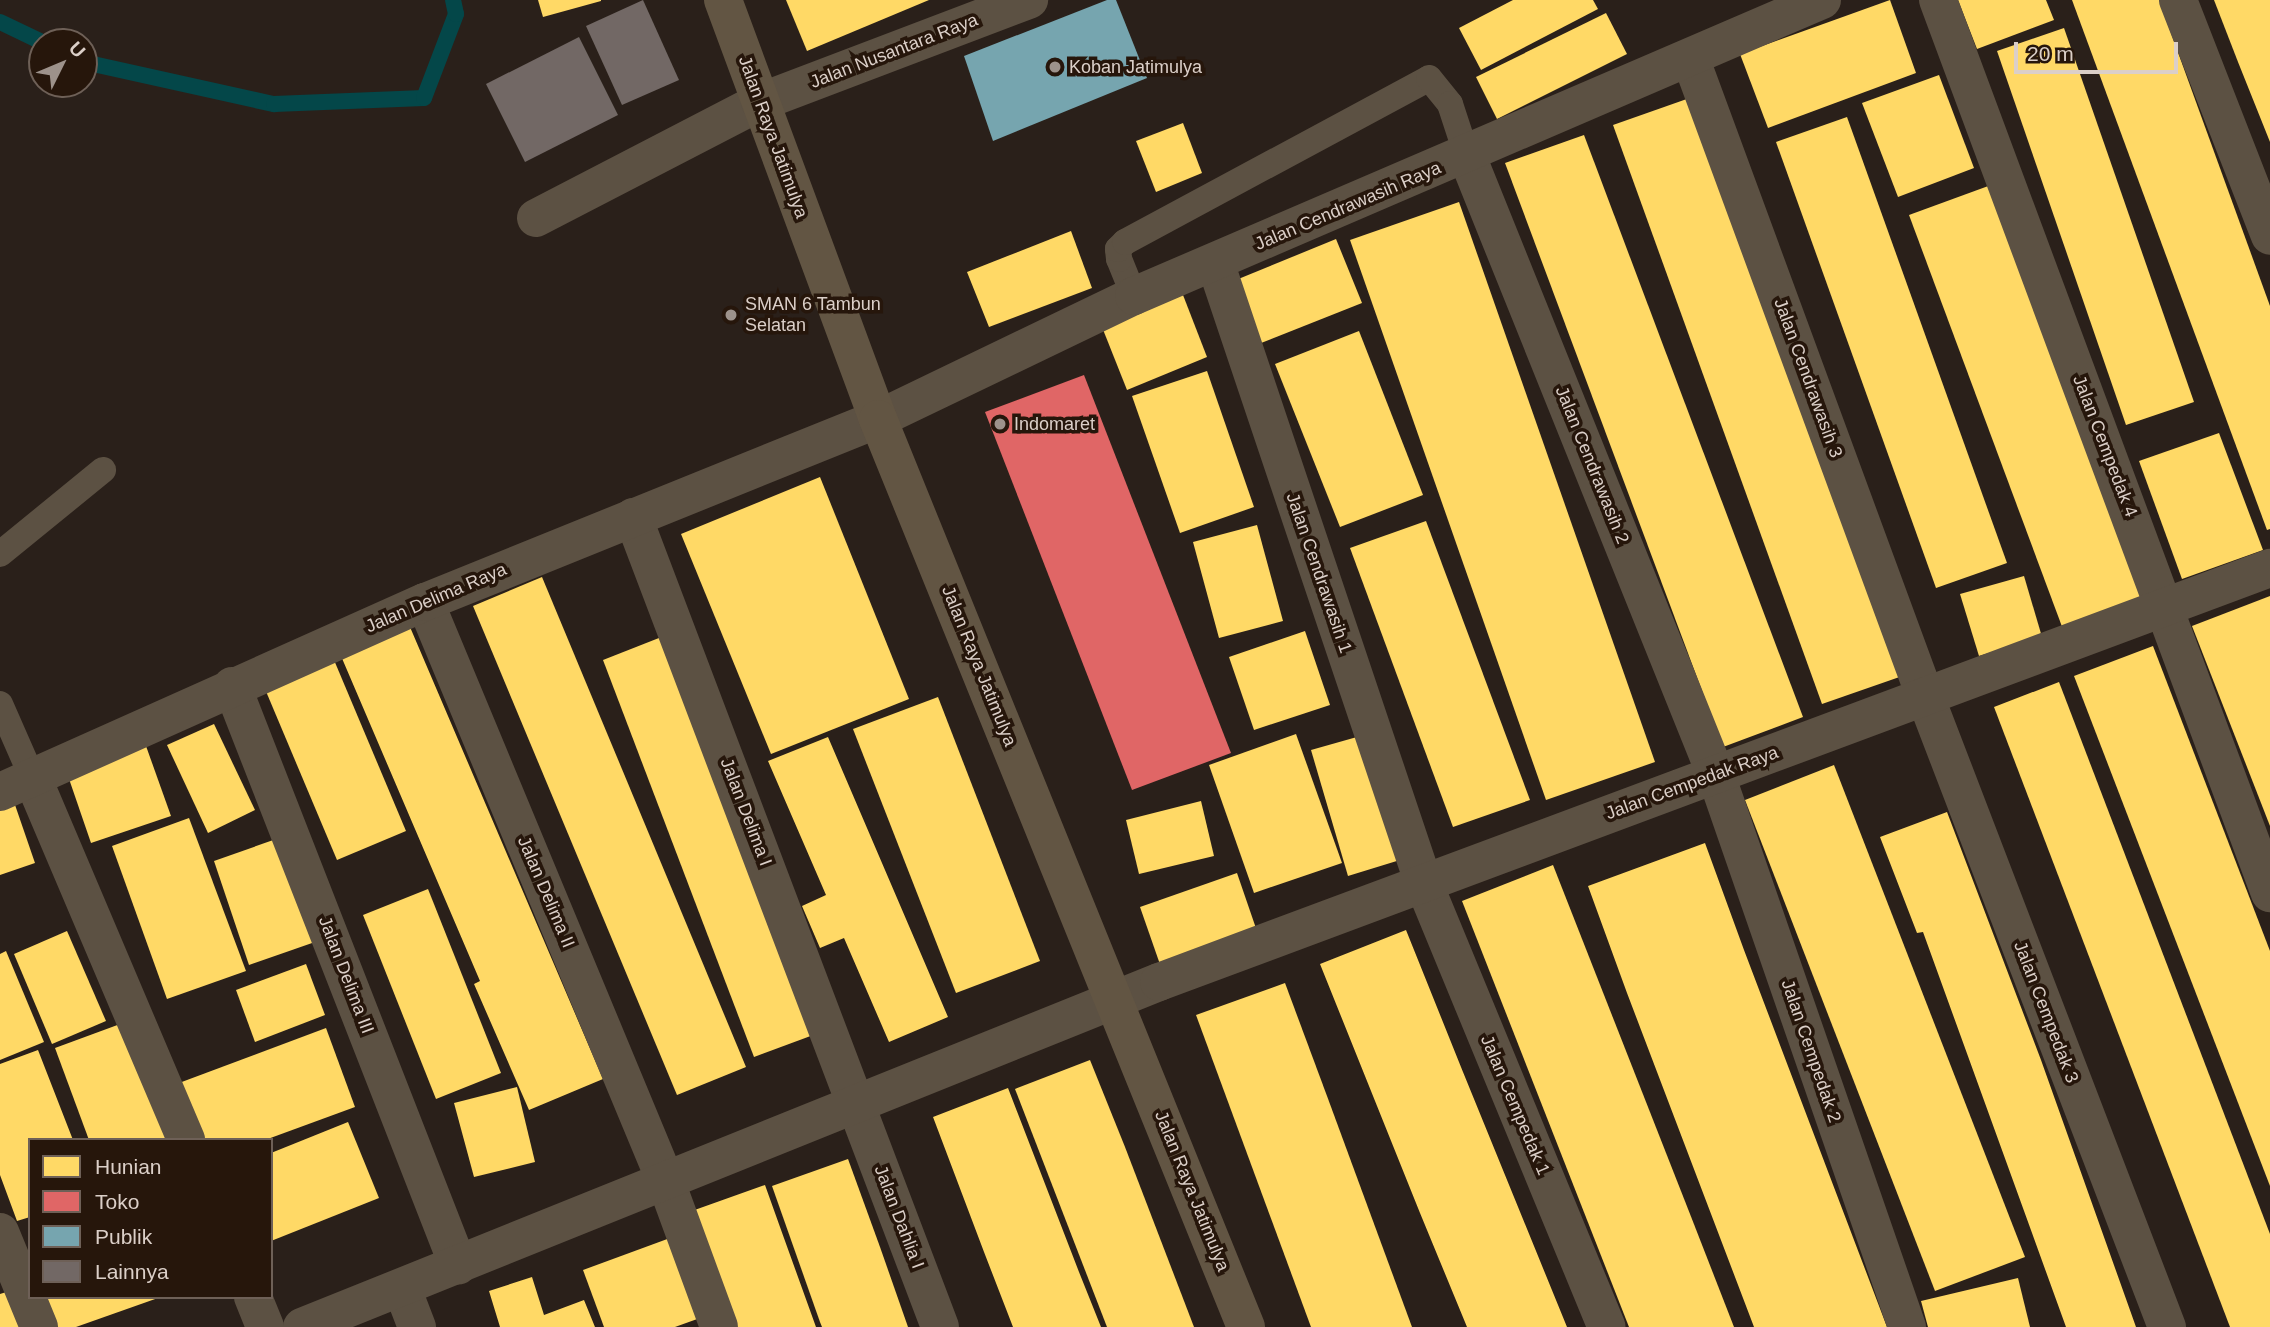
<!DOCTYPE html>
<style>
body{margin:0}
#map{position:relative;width:2270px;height:1327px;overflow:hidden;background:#2a201a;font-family:Arial,sans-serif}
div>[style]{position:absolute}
.homes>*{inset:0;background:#ffd966}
.shops>*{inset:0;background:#e06666}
.public>*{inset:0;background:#76a5af}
.stream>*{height:16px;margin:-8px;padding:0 8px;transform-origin:8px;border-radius:8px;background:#044749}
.building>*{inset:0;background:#726865}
.lane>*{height:26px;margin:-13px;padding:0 13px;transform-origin:13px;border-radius:13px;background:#5c5143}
.street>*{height:38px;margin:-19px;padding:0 19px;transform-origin:19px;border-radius:19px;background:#5c5143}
.secondary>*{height:38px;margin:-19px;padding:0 19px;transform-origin:19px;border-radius:19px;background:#625543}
.dots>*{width:19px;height:19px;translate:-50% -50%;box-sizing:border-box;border:4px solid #26160b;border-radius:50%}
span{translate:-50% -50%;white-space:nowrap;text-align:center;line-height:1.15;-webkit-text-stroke:7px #26160b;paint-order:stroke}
.street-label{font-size:18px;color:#dbcfc8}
.poi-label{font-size:18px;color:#dbcfc8}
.left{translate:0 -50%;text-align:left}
.legend{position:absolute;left:28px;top:1138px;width:245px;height:161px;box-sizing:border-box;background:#26160b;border:2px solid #6e6057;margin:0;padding:9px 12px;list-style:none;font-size:21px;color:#dbcfc8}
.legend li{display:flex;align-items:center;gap:14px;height:35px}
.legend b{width:35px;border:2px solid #6e6057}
.north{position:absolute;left:28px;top:28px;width:70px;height:70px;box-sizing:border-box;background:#26160b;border:2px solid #6e6057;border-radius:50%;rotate:47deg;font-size:19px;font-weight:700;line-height:28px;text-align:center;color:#dbcfc8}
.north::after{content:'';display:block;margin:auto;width:24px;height:32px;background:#9d928b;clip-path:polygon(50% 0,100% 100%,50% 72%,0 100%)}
.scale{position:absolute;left:2014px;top:42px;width:164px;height:32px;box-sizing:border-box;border:4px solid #dbcfc8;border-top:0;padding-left:9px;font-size:21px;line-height:24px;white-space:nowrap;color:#dbcfc8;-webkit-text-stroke:5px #26160b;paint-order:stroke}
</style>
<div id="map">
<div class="homes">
<div style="clip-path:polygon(538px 0,601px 0,601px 1px,543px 17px)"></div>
<div style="clip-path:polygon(786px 0,929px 0,807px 51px)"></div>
<div style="clip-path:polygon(1513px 0,1593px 0,1598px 9px,1481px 70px,1459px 28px)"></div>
<div style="clip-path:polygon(1890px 0,1916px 73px,1768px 128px,1740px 54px)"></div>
<div style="clip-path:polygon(1958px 0,2046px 0,2054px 20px,1977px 49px)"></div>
<div style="clip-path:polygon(2072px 0,2159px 0,2270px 306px,2270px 529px,2267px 530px)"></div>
<div style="clip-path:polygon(2214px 0,2270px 0,2270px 142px,2238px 62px)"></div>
<div style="clip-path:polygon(1606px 13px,1627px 54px,1497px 119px,1476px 77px)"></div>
<div style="clip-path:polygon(2064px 28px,2194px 402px,2126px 425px,1997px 51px)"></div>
<div style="clip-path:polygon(1939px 75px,1974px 168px,1898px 197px,1862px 103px)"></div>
<div style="clip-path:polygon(1701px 94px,1911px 673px,1822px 704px,1613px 125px)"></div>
<div style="clip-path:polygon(1847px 117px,2007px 563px,1936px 588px,1776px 142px)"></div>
<div style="clip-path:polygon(1183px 123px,1202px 173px,1156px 192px,1136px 141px)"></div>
<div style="clip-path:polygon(1584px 135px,1803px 717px,1723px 747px,1505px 163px)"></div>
<div style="clip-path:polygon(1991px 185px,2145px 602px,2064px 632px,1909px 215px)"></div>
<div style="clip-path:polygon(1459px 202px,1655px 762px,1546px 800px,1350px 240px)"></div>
<div style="clip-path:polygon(1071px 231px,1092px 288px,989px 327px,967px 272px)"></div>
<div style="clip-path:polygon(1336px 239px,1362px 303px,1256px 345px,1231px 282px)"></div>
<div style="clip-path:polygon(1183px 295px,1207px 357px,1127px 390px,1102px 327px)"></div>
<div style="clip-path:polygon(1359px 331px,1423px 495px,1340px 527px,1275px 364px)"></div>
<div style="clip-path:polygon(1207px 371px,1254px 507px,1180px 533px,1132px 396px)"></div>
<div style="clip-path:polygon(2219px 433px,2263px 550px,2182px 579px,2139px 461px)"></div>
<div style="clip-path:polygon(820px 477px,909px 699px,771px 754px,681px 534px)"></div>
<div style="clip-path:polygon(1426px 521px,1530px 800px,1453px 827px,1350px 548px)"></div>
<div style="clip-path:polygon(1257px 525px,1283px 621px,1219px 638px,1193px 542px)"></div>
<div style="clip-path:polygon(2024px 576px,2042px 637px,1979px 656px,1960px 594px)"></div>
<div style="clip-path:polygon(542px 577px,746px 1067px,677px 1095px,473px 606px)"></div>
<div style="clip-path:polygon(2270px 596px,2270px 826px,2192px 626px)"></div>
<div style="clip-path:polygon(410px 627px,603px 1079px,529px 1110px,474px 984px,480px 981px,341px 656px)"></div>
<div style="clip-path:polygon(1305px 631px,1330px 705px,1254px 730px,1229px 657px)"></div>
<div style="clip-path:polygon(664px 636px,816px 1034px,754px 1057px,603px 660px)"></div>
<div style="clip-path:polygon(2153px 646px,2270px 951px,2270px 1186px,2074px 676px)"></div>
<div style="clip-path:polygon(334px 660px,406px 831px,337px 860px,265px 689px)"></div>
<div style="clip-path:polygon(2059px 682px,2270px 1234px,2270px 1327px,2230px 1327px,1994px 707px)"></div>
<div style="clip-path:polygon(938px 697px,1040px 961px,956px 993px,853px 729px)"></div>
<div style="clip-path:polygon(214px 724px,255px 810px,208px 833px,167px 745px)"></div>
<div style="clip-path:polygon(1296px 734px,1342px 863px,1254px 893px,1209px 765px)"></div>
<div style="clip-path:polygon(1364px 735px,1400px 860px,1348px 876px,1311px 750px)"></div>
<div style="clip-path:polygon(828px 737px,948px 1017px,889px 1042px,844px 938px,820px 948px,802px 906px,826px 895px,768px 761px)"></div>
<div style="clip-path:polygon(146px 746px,171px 816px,91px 843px,67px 773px)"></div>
<div style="clip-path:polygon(1834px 765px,2025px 1257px,1935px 1291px,1745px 800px)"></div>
<div style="clip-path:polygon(1201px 801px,1214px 856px,1139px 874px,1126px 820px)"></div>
<div style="clip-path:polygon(14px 802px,35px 863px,0 875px,0 807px)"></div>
<div style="clip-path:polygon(1947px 812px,2041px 1060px,2136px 1327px,2066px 1327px,1923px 932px,1917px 933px,1880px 837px)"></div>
<div style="clip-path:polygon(189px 818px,246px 971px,167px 999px,112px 846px)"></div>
<div style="clip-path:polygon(279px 838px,315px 942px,249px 965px,214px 861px)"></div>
<div style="clip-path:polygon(1705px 843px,1744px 950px,1887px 1327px,1754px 1327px,1627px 993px,1588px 886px)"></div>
<div style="clip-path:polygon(1553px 865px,1690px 1214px,1734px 1327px,1629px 1327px,1462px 901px)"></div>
<div style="clip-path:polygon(1237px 873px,1260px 940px,1163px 973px,1140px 907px)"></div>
<div style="clip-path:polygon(428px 889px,501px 1073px,436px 1099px,363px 915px)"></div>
<div style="clip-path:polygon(1406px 930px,1463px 1072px,1567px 1327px,1467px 1327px,1420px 1213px,1320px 964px)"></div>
<div style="clip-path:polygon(67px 931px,106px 1021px,52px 1044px,14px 954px)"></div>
<div style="clip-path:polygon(6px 951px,44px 1042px,0 1060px,0 954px)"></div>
<div style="clip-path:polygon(306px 964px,325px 1015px,255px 1042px,236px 990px)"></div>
<div style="clip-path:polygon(1285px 983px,1327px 1096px,1412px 1327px,1311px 1327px,1196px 1015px)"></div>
<div style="clip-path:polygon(131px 1020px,176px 1140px,89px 1140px,55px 1048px)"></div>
<div style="clip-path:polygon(326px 1028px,355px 1107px,265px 1140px,200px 1140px,179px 1083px)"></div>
<div style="clip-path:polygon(38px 1050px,73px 1140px,30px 1140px,30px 1217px,17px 1221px,0 1175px,0 1064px)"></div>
<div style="clip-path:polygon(1090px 1060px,1125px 1147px,1194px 1327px,1107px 1327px,1015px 1089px)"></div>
<div style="clip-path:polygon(517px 1087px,535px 1162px,474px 1177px,454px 1103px)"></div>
<div style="clip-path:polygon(1008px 1088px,1079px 1272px,1101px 1327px,1013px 1327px,984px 1252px,933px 1117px)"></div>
<div style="clip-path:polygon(348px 1122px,379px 1198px,271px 1241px,271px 1153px)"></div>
<div style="clip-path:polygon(848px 1159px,880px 1247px,908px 1327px,822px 1327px,820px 1322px,772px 1186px)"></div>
<div style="clip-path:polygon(765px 1185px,780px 1227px,816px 1327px,730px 1327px,689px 1212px)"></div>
<div style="clip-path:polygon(670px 1238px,700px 1318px,675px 1327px,604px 1327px,583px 1270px)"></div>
<div style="clip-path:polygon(532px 1277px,544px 1315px,584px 1300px,595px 1327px,500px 1327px,489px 1291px)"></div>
<div style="clip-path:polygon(2018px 1278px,2030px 1327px,1928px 1327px,1921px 1301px)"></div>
<div style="clip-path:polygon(16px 1289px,29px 1327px,0 1327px,0 1294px)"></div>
<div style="clip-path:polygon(46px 1297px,158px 1297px,158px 1298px,76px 1327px,57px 1327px)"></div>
</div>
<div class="shops">
<div style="clip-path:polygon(1084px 375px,1231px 753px,1132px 790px,985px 412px)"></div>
</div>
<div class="public">
<div style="clip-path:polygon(1107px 0,1116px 0,1147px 78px,993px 141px,964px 56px)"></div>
</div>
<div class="stream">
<div style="left:0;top:22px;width:47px;rotate:25.5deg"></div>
<div style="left:84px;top:62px;width:195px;rotate:12.5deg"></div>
<div style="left:274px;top:104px;width:150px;rotate:-2.3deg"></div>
<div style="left:424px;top:98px;width:90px;rotate:-69.1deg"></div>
<div style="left:456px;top:14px;width:14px;rotate:-102deg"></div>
</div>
<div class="building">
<div style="clip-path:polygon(643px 0,679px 80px,622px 105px,586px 26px)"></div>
<div style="clip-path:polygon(579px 37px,618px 115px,525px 162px,486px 84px)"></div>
</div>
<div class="lane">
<div style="left:1134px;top:296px;width:40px;rotate:-112deg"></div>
<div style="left:1119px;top:259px;width:10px;rotate:-96deg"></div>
<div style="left:1118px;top:249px;width:10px;rotate:-45deg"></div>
<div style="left:1125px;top:242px;width:345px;rotate:-28.3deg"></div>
<div style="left:1429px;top:78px;width:33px;rotate:51deg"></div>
<div style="left:1450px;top:104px;width:55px;rotate:71.9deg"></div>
<div style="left:0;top:554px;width:133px;rotate:-39.2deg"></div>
<div style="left:0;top:704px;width:82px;rotate:66.3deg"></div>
</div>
<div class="street">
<div style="left:1938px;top:0;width:953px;rotate:69.61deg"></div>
<div style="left:2178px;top:0;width:253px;rotate:68.7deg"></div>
<div style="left:1691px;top:60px;width:678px;rotate:69.8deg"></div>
<div style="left:1925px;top:696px;width:676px;rotate:69.02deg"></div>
<div style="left:1467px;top:156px;width:667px;rotate:68.09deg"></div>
<div style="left:1716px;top:775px;width:584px;rotate:70.91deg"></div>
<div style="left:536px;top:218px;width:252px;rotate:-27.4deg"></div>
<div style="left:760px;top:102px;width:288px;rotate:-20.8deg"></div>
<div style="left:1215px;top:262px;width:656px;rotate:71.43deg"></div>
<div style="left:1424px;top:884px;width:479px;rotate:67.6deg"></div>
<div style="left:633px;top:517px;width:866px;rotate:69.24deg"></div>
<div style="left:425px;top:602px;width:628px;rotate:67.44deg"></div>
<div style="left:666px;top:1182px;width:154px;rotate:69.9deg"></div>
<div style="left:232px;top:686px;width:622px;rotate:68.68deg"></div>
<div style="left:33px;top:779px;width:392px;rotate:67deg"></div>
<div style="left:0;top:792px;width:466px;rotate:-24.1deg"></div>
<div style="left:425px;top:602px;width:489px;rotate:-22deg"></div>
<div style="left:878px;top:419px;width:284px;rotate:-25.7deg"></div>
<div style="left:1134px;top:296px;width:749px;rotate:-23.28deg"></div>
<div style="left:0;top:1232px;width:103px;rotate:67.7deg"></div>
<div style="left:402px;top:1288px;width:42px;rotate:69deg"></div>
<div style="left:253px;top:1297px;width:32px;rotate:68deg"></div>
<div style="left:302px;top:1327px;width:924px;rotate:-21.93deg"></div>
<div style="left:1159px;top:982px;width:1186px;rotate:-20.44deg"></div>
</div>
<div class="secondary">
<div style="left:723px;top:0;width:447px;rotate:69.7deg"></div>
<div style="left:878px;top:419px;width:980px;rotate:67.94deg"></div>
</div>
<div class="dots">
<div style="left:1055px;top:67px;background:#9d928b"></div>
<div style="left:731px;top:315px;background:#9d928b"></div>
<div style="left:1000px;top:424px;background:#9d928b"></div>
</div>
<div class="street-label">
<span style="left:894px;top:51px;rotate:-21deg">Jalan Nusantara Raya</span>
<span style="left:773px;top:137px;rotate:70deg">Jalan Raya Jatimulya</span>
<span style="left:1348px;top:206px;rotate:-23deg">Jalan Cendrawasih Raya</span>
<span style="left:1808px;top:378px;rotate:70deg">Jalan Cendrawasih 3</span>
<span style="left:2105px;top:446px;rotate:69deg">Jalan Cempedak 4</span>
<span style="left:1592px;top:465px;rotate:68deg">Jalan Cendrawasih 2</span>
<span style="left:1319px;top:573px;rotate:71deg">Jalan Cendrawasih 1</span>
<span style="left:436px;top:598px;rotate:-23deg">Jalan Delima Raya</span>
<span style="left:979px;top:666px;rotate:68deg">Jalan Raya Jatimulya</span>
<span style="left:1692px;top:783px;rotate:-20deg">Jalan Cempedak Raya</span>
<span style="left:746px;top:812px;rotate:69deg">Jalan Delima I</span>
<span style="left:546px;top:892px;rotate:67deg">Jalan Delima II</span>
<span style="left:346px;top:975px;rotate:69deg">Jalan Delima III</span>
<span style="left:2046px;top:1012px;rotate:69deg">Jalan Cempedak 3</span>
<span style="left:1811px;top:1051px;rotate:71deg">Jalan Cempedak 2</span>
<span style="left:1515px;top:1105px;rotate:67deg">Jalan Cempedak 1</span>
<span style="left:1192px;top:1191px;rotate:68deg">Jalan Raya Jatimulya</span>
<span style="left:899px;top:1217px;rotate:69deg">Jalan Dahlia I</span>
</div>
<div class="poi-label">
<span class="left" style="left:1069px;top:67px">Koban Jatimulya</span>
<span class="left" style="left:745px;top:315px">SMAN 6 Tambun<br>Selatan</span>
<span class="left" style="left:1014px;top:424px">Indomaret</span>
</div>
<ul class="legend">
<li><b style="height:19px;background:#ffd966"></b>Hunian</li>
<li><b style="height:19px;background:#e06666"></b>Toko</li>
<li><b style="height:19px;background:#76a5af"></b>Publik</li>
<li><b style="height:19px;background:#726865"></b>Lainnya</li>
</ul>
<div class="north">U</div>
<div class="scale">20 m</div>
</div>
